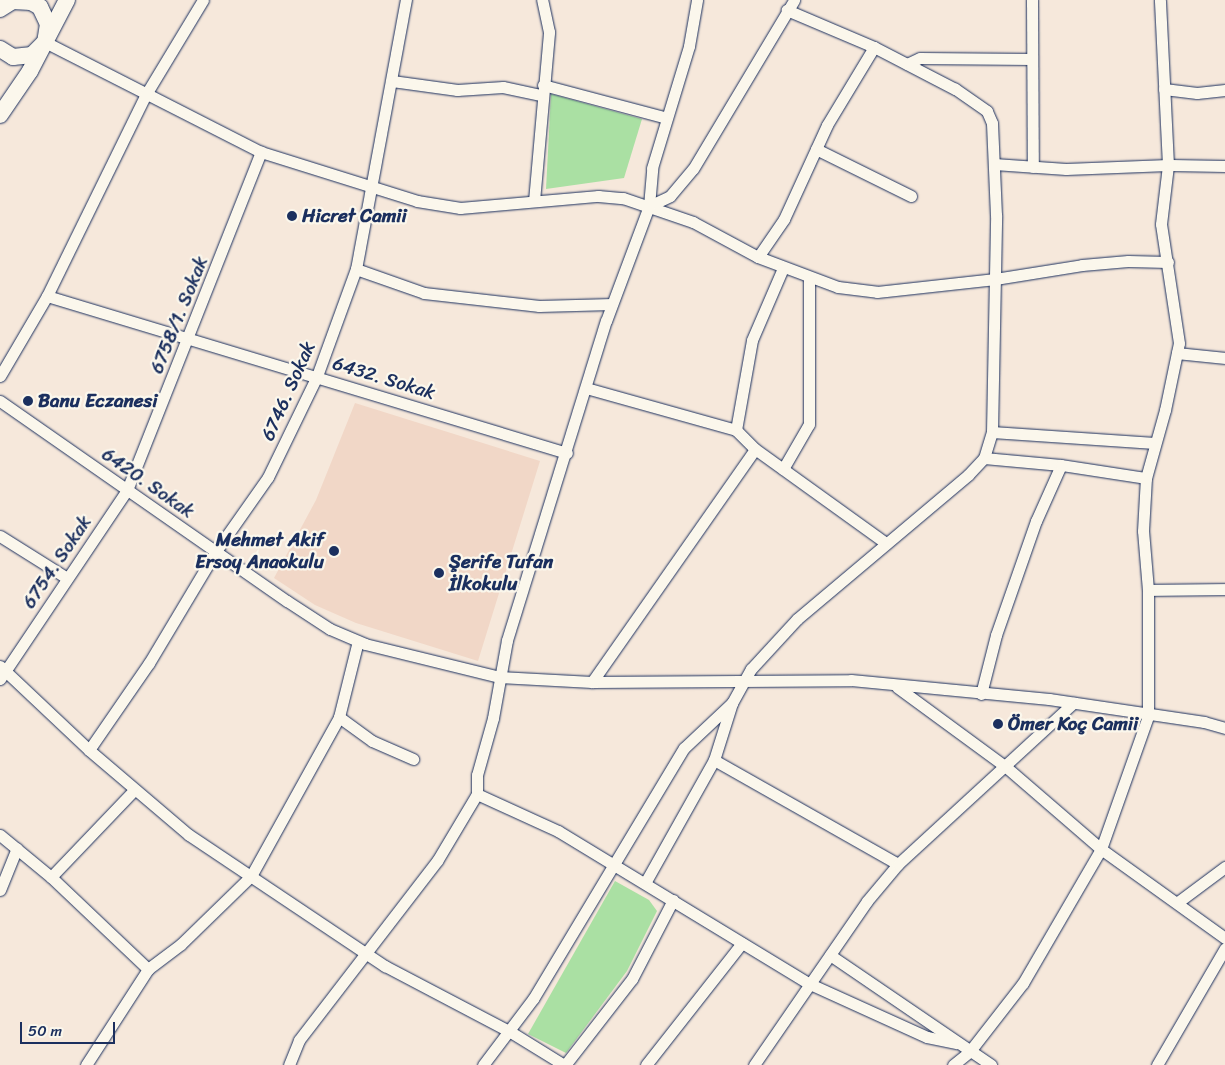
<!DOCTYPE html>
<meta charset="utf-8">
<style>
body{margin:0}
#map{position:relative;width:1225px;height:1065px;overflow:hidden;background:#f6e8db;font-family:Sriracha,sans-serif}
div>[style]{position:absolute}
.built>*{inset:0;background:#f1d7c7}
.green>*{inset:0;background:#aae0a3}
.roads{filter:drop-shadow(0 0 1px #1b2f5e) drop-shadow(0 0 1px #1b2f5e)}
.minor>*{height:11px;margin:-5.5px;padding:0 5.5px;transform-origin:5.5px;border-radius:5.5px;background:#fbf7ec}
.secondary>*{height:16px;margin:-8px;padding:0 8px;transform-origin:8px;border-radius:8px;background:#fbf7ec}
.dots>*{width:14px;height:14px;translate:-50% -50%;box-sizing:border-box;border:2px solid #fbf7ec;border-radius:50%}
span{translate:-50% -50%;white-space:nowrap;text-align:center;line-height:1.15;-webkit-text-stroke:4.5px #fbf7ec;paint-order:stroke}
.poi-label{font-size:19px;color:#1b2f5e;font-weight:700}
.left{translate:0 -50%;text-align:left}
.right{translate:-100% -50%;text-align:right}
.street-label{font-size:19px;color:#1b2f5e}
.scale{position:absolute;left:20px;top:1022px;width:95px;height:22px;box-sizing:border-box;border:2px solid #1b2f5e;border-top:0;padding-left:6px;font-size:15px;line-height:18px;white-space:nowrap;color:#1b2f5e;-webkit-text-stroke:4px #fbf7ec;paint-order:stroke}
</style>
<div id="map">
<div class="built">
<div style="clip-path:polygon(355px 403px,540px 461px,478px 661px,356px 623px,315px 605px,274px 578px,316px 500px)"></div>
</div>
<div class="green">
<div style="clip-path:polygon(551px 94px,642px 119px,624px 178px,546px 189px)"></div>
<div style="clip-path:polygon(615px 881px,649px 900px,657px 911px,627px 971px,566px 1053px,528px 1034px)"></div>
</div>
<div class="roads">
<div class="minor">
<div style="left:1032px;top:0;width:167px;rotate:89.7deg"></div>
<div style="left:45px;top:42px;width:242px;rotate:27deg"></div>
<div style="left:261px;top:152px;width:164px;rotate:17.4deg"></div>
<div style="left:417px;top:201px;width:44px;rotate:9.2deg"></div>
<div style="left:460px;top:208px;width:139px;rotate:-5deg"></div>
<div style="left:598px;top:196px;width:25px;rotate:5deg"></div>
<div style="left:623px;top:198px;width:74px;rotate:18.9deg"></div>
<div style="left:693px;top:222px;width:74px;rotate:28.3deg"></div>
<div style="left:758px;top:257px;width:85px;rotate:20.6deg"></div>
<div style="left:838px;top:287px;width:39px;rotate:7deg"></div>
<div style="left:877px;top:292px;width:119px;rotate:-6.3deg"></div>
<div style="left:995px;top:279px;width:88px;rotate:-9.1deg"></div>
<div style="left:1082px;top:265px;width:46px;rotate:-5deg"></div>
<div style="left:1128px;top:261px;width:40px;rotate:1.4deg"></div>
<div style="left:907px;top:64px;width:14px;rotate:-25deg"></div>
<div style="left:920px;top:58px;width:112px;rotate:0.5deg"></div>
<div style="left:392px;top:81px;width:66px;rotate:7.9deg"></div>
<div style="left:457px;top:90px;width:46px;rotate:-3.7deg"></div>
<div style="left:503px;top:87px;width:40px;rotate:12deg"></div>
<div style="left:543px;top:85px;width:128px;rotate:14.9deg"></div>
<div style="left:1164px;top:89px;width:33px;rotate:7deg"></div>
<div style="left:1197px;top:93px;width:28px;rotate:-6deg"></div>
<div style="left:816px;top:149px;width:106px;rotate:26.3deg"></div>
<div style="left:994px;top:164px;width:72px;rotate:4deg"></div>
<div style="left:1066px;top:169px;width:102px;rotate:-2.2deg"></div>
<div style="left:1168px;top:165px;width:57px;rotate:1deg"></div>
<div style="left:534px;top:201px;width:170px;rotate:-84.9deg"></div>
<div style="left:549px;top:32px;width:33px;rotate:-102deg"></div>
<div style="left:649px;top:206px;width:23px;rotate:-25deg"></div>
<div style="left:670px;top:196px;width:35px;rotate:-50deg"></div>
<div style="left:693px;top:169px;width:197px;rotate:-59.1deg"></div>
<div style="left:758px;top:257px;width:46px;rotate:-55.6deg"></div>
<div style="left:784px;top:219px;width:103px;rotate:-65.4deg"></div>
<div style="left:827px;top:125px;width:91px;rotate:-58.9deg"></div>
<div style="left:356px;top:269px;width:72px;rotate:19.4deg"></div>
<div style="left:424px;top:293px;width:116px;rotate:6.4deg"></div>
<div style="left:539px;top:306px;width:73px;rotate:-1.6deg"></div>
<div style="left:47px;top:296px;width:543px;rotate:16.8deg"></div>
<div style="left:1177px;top:353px;width:48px;rotate:5.9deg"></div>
<div style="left:0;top:376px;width:93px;rotate:-59.6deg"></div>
<div style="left:47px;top:296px;width:223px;rotate:-63.9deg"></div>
<div style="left:145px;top:96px;width:112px;rotate:-58.9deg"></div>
<div style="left:586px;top:388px;width:156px;rotate:15.6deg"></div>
<div style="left:736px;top:430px;width:27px;rotate:45deg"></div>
<div style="left:755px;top:449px;width:161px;rotate:35.7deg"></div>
<div style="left:0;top:401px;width:350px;rotate:34.9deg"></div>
<div style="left:287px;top:601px;width:51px;rotate:33.1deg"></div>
<div style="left:330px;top:629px;width:38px;rotate:23deg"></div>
<div style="left:365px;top:644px;width:138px;rotate:13.8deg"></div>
<div style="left:499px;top:677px;width:93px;rotate:3.1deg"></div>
<div style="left:592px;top:682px;width:259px;rotate:-0.4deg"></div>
<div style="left:851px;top:680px;width:199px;rotate:5.5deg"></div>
<div style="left:1049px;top:699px;width:157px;rotate:8.4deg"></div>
<div style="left:1204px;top:722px;width:22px;rotate:16deg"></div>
<div style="left:736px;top:430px;width:91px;rotate:-79.9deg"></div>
<div style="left:752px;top:340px;width:78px;rotate:-66.7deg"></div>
<div style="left:992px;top:432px;width:163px;rotate:3.9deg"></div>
<div style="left:984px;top:458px;width:77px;rotate:5.2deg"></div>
<div style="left:783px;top:469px;width:52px;rotate:-60deg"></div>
<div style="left:809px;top:424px;width:146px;rotate:-90deg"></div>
<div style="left:0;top:536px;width:79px;rotate:32.1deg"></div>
<div style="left:1148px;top:590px;width:77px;rotate:-0.7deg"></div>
<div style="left:0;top:666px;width:122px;rotate:43.3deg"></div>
<div style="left:89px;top:750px;width:131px;rotate:40.4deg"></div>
<div style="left:189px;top:835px;width:236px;rotate:33.8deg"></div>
<div style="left:385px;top:966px;width:140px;rotate:27.7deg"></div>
<div style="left:509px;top:1031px;width:65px;rotate:31.7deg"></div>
<div style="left:0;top:679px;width:228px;rotate:-56.1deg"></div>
<div style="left:127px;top:490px;width:364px;rotate:-68.4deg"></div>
<div style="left:592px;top:682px;width:284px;rotate:-55deg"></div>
<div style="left:897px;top:687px;width:135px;rotate:36.3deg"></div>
<div style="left:1006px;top:767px;width:125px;rotate:40.8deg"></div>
<div style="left:1101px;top:849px;width:153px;rotate:35.7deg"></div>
<div style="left:981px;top:694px;width:61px;rotate:-75.7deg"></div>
<div style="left:996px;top:635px;width:121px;rotate:-70.7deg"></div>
<div style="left:1036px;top:521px;width:61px;rotate:-65.9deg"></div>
<div style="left:1061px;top:465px;width:86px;rotate:8.7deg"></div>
<div style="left:339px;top:717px;width:41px;rotate:36deg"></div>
<div style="left:372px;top:741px;width:45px;rotate:23.7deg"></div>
<div style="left:89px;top:750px;width:106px;rotate:-55.4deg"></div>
<div style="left:149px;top:663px;width:131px;rotate:-59.1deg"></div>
<div style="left:216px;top:551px;width:90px;rotate:-54.9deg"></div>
<div style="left:268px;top:477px;width:112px;rotate:-64.1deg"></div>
<div style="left:317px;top:376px;width:114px;rotate:-70deg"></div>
<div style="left:356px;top:269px;width:274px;rotate:-79.5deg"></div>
<div style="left:714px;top:760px;width:211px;rotate:29.5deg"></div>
<div style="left:477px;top:794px;width:89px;rotate:24.6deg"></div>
<div style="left:558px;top:831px;width:295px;rotate:31.3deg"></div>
<div style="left:810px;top:984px;width:128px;rotate:24.4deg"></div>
<div style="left:927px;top:1037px;width:30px;rotate:12deg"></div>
<div style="left:0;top:835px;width:66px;rotate:39.5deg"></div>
<div style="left:51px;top:877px;width:134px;rotate:43.5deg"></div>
<div style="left:51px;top:877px;width:120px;rotate:-46.3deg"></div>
<div style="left:645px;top:883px;width:141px;rotate:-60.7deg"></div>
<div style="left:714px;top:760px;width:60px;rotate:-72.5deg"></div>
<div style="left:732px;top:703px;width:39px;rotate:-61deg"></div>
<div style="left:751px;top:669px;width:68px;rotate:-47.4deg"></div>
<div style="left:797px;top:619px;width:224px;rotate:-40.1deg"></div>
<div style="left:968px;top:475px;width:23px;rotate:-47deg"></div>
<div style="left:984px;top:458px;width:27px;rotate:-73deg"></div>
<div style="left:992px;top:432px;width:217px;rotate:-88.9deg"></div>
<div style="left:996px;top:215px;width:92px;rotate:-92.5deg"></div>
<div style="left:992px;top:123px;width:13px;rotate:-113deg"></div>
<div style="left:987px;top:111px;width:39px;rotate:-145deg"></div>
<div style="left:955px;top:89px;width:91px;rotate:-152.6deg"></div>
<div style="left:874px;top:47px;width:95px;rotate:-157deg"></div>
<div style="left:0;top:890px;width:45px;rotate:-68deg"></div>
<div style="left:1178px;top:902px;width:59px;rotate:-36.7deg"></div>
<div style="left:830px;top:955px;width:195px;rotate:34.3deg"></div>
<div style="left:86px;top:1065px;width:114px;rotate:-57.1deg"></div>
<div style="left:148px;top:969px;width:41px;rotate:-37.1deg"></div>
<div style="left:181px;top:944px;width:98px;rotate:-44.2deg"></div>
<div style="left:251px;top:876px;width:182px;rotate:-61deg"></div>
<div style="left:339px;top:717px;width:78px;rotate:-76deg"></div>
<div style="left:289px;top:1065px;width:27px;rotate:-68deg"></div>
<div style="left:299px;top:1040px;width:226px;rotate:-52.4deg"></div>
<div style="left:437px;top:861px;width:78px;rotate:-59.2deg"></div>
<div style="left:477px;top:794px;width:19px;rotate:-90deg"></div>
<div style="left:477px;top:775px;width:59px;rotate:-74.3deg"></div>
<div style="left:493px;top:718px;width:79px;rotate:-79.8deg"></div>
<div style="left:507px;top:640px;width:334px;rotate:-72.8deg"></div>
<div style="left:606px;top:321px;width:123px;rotate:-69.5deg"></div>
<div style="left:649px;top:206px;width:38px;rotate:-85deg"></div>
<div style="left:652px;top:168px;width:127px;rotate:-73.1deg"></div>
<div style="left:689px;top:46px;width:47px;rotate:-80.1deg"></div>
<div style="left:483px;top:1065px;width:83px;rotate:-52.9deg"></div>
<div style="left:533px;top:999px;width:293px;rotate:-59deg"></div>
<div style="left:684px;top:748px;width:66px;rotate:-43.2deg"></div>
<div style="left:565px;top:1065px;width:109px;rotate:-52.1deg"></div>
<div style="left:632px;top:979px;width:89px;rotate:-62.6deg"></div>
<div style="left:646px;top:1065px;width:155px;rotate:-51.8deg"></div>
<div style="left:754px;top:1065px;width:199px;rotate:-55.4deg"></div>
<div style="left:867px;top:901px;width:48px;rotate:-50deg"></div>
<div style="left:898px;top:864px;width:238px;rotate:-42.6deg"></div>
<div style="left:953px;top:1065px;width:22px;rotate:-39deg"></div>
<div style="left:970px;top:1051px;width:86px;rotate:-52.1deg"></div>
<div style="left:1023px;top:983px;width:155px;rotate:-59.8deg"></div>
<div style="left:1101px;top:849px;width:141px;rotate:-70.5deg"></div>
<div style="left:1148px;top:716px;width:126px;rotate:-90deg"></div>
<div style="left:1148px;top:590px;width:59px;rotate:-94.8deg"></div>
<div style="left:1143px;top:531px;width:53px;rotate:-86.8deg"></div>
<div style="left:1146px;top:478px;width:71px;rotate:-74.4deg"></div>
<div style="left:1165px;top:410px;width:68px;rotate:-78.2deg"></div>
<div style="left:1179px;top:343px;width:120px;rotate:-98.6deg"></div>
<div style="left:1161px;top:224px;width:59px;rotate:-83.2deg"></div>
<div style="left:1168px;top:165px;width:165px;rotate:-92.8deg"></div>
<div style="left:1157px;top:1065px;width:135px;rotate:-59.8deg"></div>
</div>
<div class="secondary">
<div style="left:0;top:9px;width:15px;rotate:-32deg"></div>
<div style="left:13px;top:1px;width:18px;rotate:3deg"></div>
<div style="left:31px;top:2px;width:10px;rotate:29deg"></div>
<div style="left:40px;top:7px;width:19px;rotate:65deg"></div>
<div style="left:48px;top:24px;width:18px;rotate:99deg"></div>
<div style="left:45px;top:42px;width:18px;rotate:135deg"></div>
<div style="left:32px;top:55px;width:19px;rotate:174deg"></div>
<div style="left:13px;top:57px;width:15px;rotate:-148deg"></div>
<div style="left:0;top:115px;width:53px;rotate:-55.7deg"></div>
<div style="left:30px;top:71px;width:80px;rotate:-62.5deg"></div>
</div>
</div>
<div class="dots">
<div style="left:292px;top:216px;background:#1b2f5e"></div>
<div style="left:28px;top:401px;background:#1b2f5e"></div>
<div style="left:334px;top:551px;background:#1b2f5e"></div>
<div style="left:439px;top:573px;background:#1b2f5e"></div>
<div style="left:998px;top:724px;background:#1b2f5e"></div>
</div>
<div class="poi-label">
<span class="left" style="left:302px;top:216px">Hicret Camii</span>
<span class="left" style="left:38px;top:401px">Banu Eczanesi</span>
<span class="right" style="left:324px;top:551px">Mehmet Akif<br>Ersoy Anaokulu</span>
<span class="left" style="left:449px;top:573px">Şerife Tufan<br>İlkokulu</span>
<span class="left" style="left:1008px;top:724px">Ömer Koç Camii</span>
</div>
<div class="street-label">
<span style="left:179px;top:315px;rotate:-68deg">6758/1. Sokak</span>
<span style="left:384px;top:378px;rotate:17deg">6432. Sokak</span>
<span style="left:288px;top:391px;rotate:-66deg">6746. Sokak</span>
<span style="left:148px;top:483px;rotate:35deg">6420. Sokak</span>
<span style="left:57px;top:562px;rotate:-56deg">6754. Sokak</span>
</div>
<div class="scale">50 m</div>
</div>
